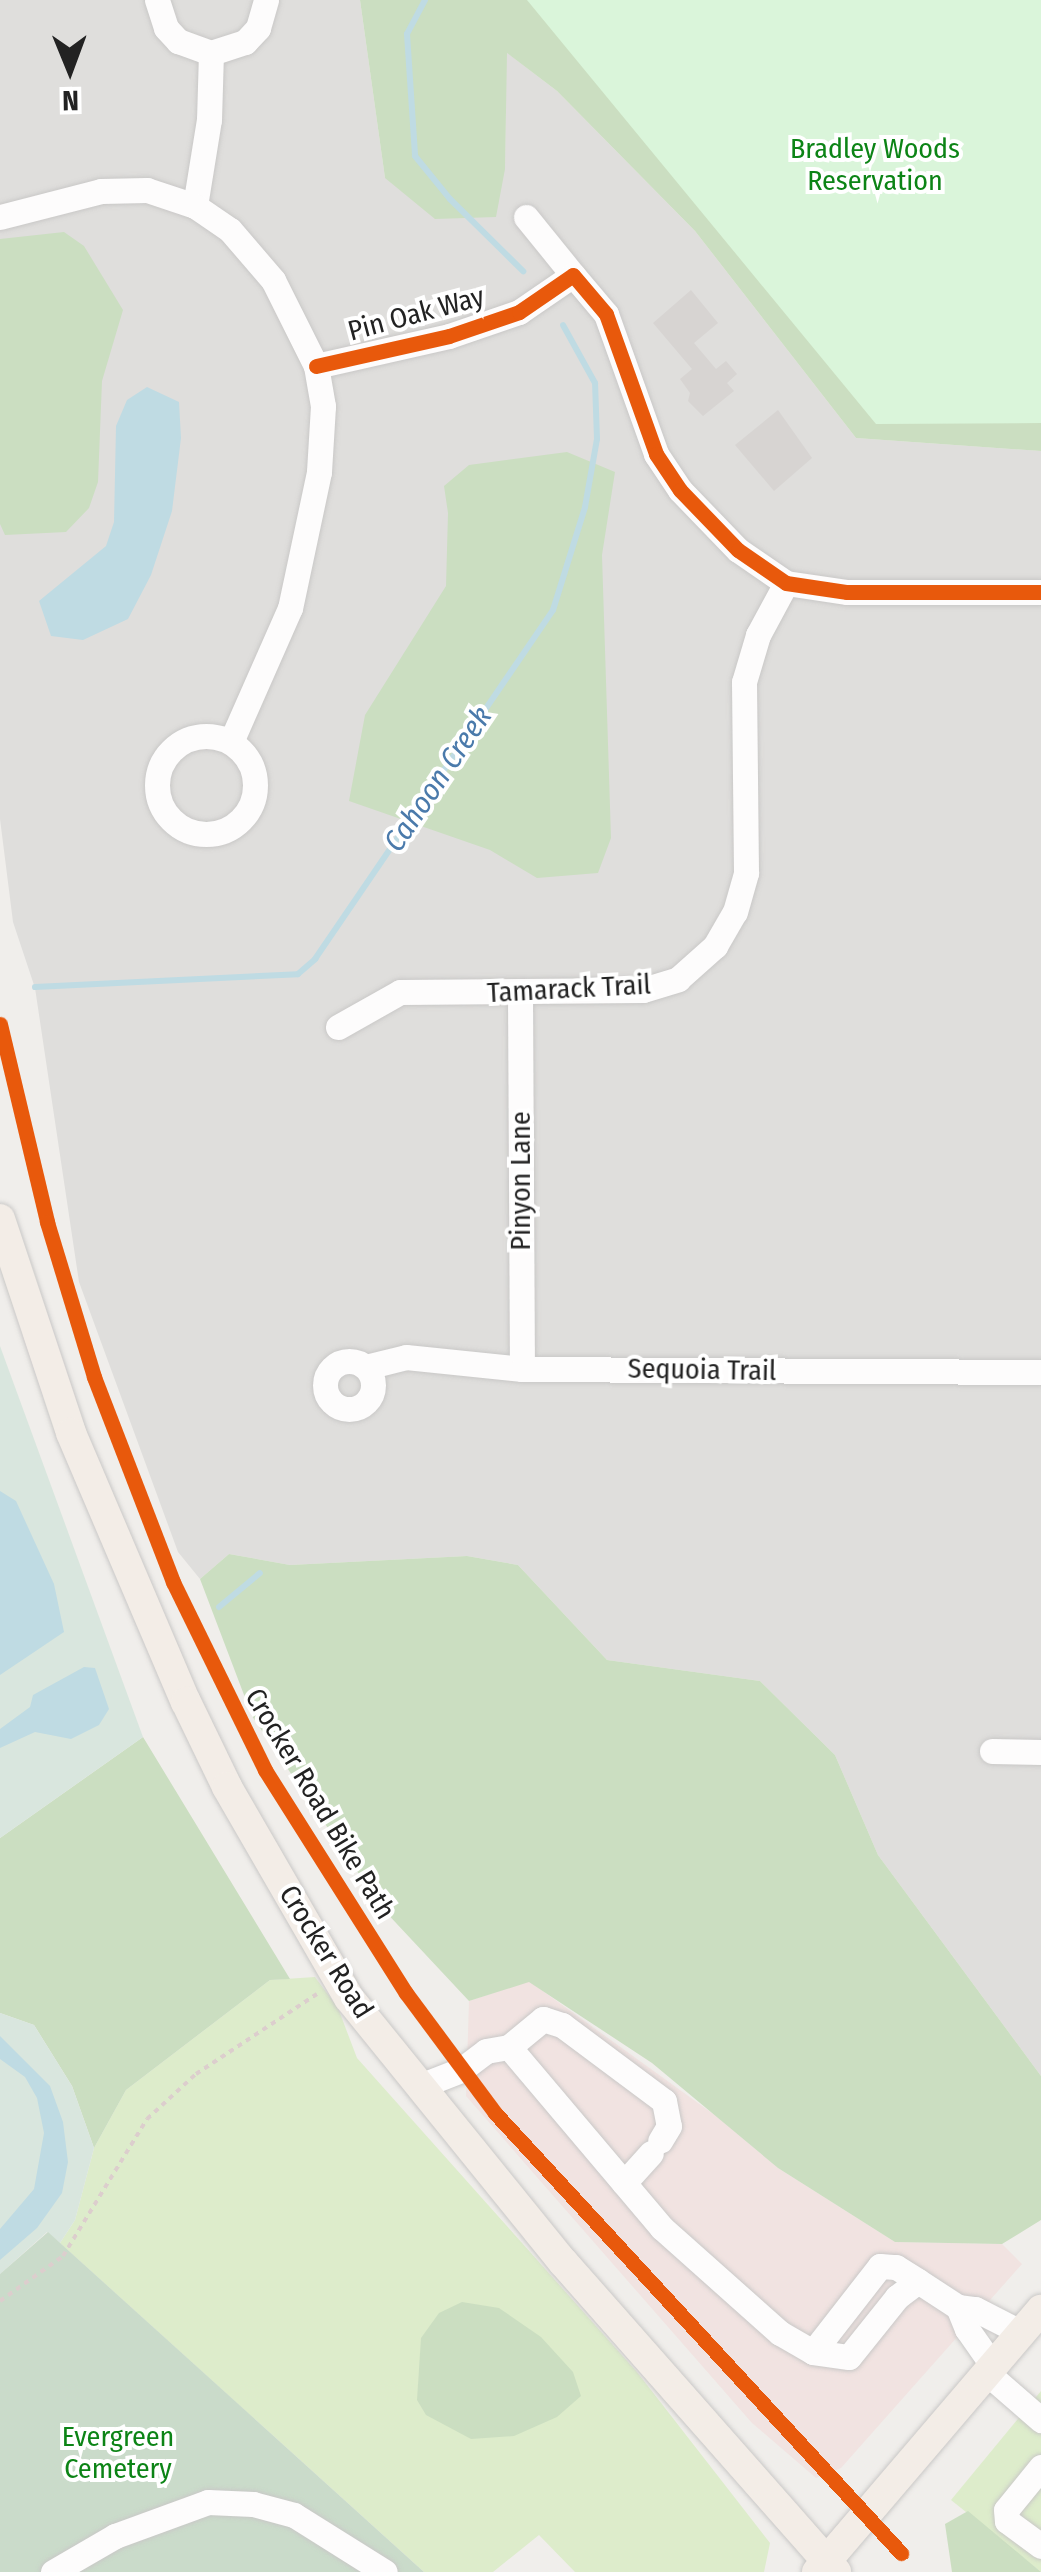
<!DOCTYPE html>
<style>
body{margin:0}
#map{position:relative;width:1041px;height:2572px;overflow:hidden;background:#f0eeeb;font-family:"Fira Sans Condensed",sans-serif}
div>[style]{position:absolute}
.residential>*{inset:0;background:#dfdedc}
.commercial>*{inset:0;background:#f1e3e1}
.grass>*{inset:0;background:#ddeccb}
.forest>*{inset:0;background:#cbdec1}
.wetland>*{inset:0;background:#d9e6de}
.cemetery>*{inset:0;background:#cadbca}
.park>*{inset:0;background:#daf5da}
.water>*{inset:0;background:#bfdbe3}
.stream>*{height:6px;margin:-3px;padding:0 3px;transform-origin:3px;border-radius:3px;background:#bfdbe3}
.building>*{inset:0;background:#d7d4d2}
.path>*{height:4px;margin-top:-2px;transform-origin:0;background:repeating-linear-gradient(90deg,#dccecd 0 5px,transparent 0 10px)}
.roads{filter:drop-shadow(0 0 2px #c9c8c7) drop-shadow(0 0 2px #c9c8c7)}
.minor>*{height:25px;margin:-12.5px;padding:0 12.5px;transform-origin:12.5px;border-radius:12.5px;background:#fdfcfc}
.minor>.ring{margin:-12.5px;padding:0;box-sizing:content-box;background:none;border:25px solid #fdfcfc;border-radius:50%}
.major>*{height:30px;margin:-15px;padding:0 15px;transform-origin:15px;border-radius:15px;background:#f3ede7}
.cycleway>*{height:15px;margin:-7.5px;padding:0 7.5px;transform-origin:7.5px;border-radius:7.5px;background:#e8590c}
span{translate:-50% -50%;white-space:nowrap;text-align:center;line-height:1.15;-webkit-text-stroke:8px #fff;paint-order:stroke}
.park-label{font-size:28px;color:#0c8416}
.street-label{font-size:28px;color:#222}
.water-label{font-size:30px;color:#4a7aab;font-style:italic}
.north{position:absolute;left:20px;top:20px;width:100px;height:100px;-webkit-text-stroke:8px #fff;paint-order:stroke;rotate:179deg;font-size:28px;font-weight:700;line-height:40px;text-align:center;color:#222}
.north::after{content:'';display:block;margin:auto;width:35px;height:45px;background:#222;clip-path:polygon(50% 0,100% 100%,50% 72%,0 100%)}
</style>
<div id="map">
<div class="residential">
<div style="clip-path:polygon(0 0,360px 0,385px 178px,505px 169px,506px 52px,557px 91px,695px 231px,856px 438px,1041px 451px,1041px 2076px,878px 1855px,835px 1755px,760px 1681px,607px 1660px,518px 1565px,467px 1556px,290px 1565px,229px 1554px,200px 1579px,178px 1552px,79px 1282px,35px 988px,13px 922px,0 819px)"></div>
</div>
<div class="commercial">
<div style="clip-path:polygon(529px 1981px,716px 2116px,778px 2168px,895px 2242px,1002px 2244px,1022px 2264px,841px 2468px,816px 2478px,752px 2423px,466px 2096px,469px 2001px)"></div>
</div>
<div class="grass">
<div style="clip-path:polygon(315px 1977px,338px 2008px,357px 2058px,637px 2372px,770px 2543px,764px 2572px,575px 2572px,539px 2535px,493px 2572px,424px 2572px,60px 2243px,75px 2220px,94px 2148px,126px 2090px,270px 1980px)"></div>
<div style="clip-path:polygon(1041px 2391px,1041px 2572px,951px 2500px)"></div>
</div>
<div class="forest">
<div style="clip-path:polygon(360px 0,1041px 0,1041px 451px,856px 438px,695px 231px,557px 91px,507px 53px,505px 169px,496px 217px,435px 219px,385px 178px)"></div>
<div style="clip-path:polygon(64px 232px,84px 246px,123px 310px,102px 381px,98px 482px,89px 508px,66px 532px,5px 535px,0 524px,0 239px)"></div>
<div style="clip-path:polygon(567px 452px,615px 472px,602px 555px,611px 838px,598px 873px,537px 878px,490px 850px,349px 801px,365px 715px,446px 586px,448px 513px,444px 486px,469px 465px)"></div>
<div style="clip-path:polygon(229px 1554px,290px 1565px,467px 1556px,518px 1565px,607px 1660px,760px 1681px,835px 1755px,878px 1855px,1041px 2076px,1041px 2220px,1002px 2244px,895px 2242px,778px 2168px,652px 2063px,529px 1982px,469px 2001px,382px 1908px,252px 1716px,200px 1579px)"></div>
<div style="clip-path:polygon(143px 1737px,290px 1979px,270px 1980px,126px 2090px,94px 2148px,72px 2086px,34px 2025px,0 2013px,0 1838px)"></div>
<div style="clip-path:polygon(462px 2302px,499px 2308px,541px 2337px,573px 2372px,581px 2396px,557px 2417px,514px 2436px,471px 2439px,426px 2415px,417px 2400px,421px 2338px,439px 2313px)"></div>
<div style="clip-path:polygon(968px 2511px,1041px 2572px,952px 2572px,945px 2524px)"></div>
</div>
<div class="wetland">
<div style="clip-path:polygon(0 1346px,143px 1737px,0 1838px)"></div>
<div style="clip-path:polygon(0 2013px,34px 2025px,72px 2086px,94px 2148px,75px 2220px,60px 2243px,47px 2232px,0 2274px)"></div>
</div>
<div class="cemetery">
<div style="clip-path:polygon(48px 2232px,424px 2572px,0 2572px,0 2274px)"></div>
</div>
<div class="park">
<div style="clip-path:polygon(527px 0,1041px 0,1041px 423px,876px 424px)"></div>
</div>
<div class="water">
<div style="clip-path:polygon(147px 387px,179px 402px,181px 438px,172px 511px,151px 575px,128px 619px,83px 640px,51px 636px,39px 601px,106px 546px,114px 522px,116px 426px,127px 400px)"></div>
<div style="clip-path:polygon(0 1491px,16px 1501px,54px 1584px,64px 1632px,0 1675px)"></div>
<div style="clip-path:polygon(84px 1667px,95px 1668px,109px 1709px,99px 1725px,71px 1739px,35px 1732px,0 1748px,0 1729px,30px 1707px,33px 1695px)"></div>
<div style="clip-path:polygon(0 2036px,50px 2086px,63px 2122px,68px 2162px,62px 2193px,37px 2228px,0 2260px,0 2229px,34px 2189px,44px 2133px,37px 2098px,25px 2077px,0 2059px)"></div>
</div>
<div class="stream">
<div style="left:425px;top:0;width:38px;rotate:118deg"></div>
<div style="left:407px;top:34px;width:122px;rotate:86.2deg"></div>
<div style="left:415px;top:156px;width:55px;rotate:50.9deg"></div>
<div style="left:450px;top:199px;width:103px;rotate:44.6deg"></div>
<div style="left:35px;top:987px;width:263px;rotate:-2.8deg"></div>
<div style="left:298px;top:974px;width:23px;rotate:-41deg"></div>
<div style="left:315px;top:959px;width:422px;rotate:-55.7deg"></div>
<div style="left:553px;top:610px;width:108px;rotate:-72.7deg"></div>
<div style="left:585px;top:507px;width:69px;rotate:-80deg"></div>
<div style="left:597px;top:439px;width:56px;rotate:-92deg"></div>
<div style="left:595px;top:383px;width:66px;rotate:-118.9deg"></div>
<div style="left:219px;top:1607px;width:53px;rotate:-39.7deg"></div>
</div>
<div class="building">
<div style="clip-path:polygon(691px 290px,718px 323px,694px 343px,716px 369px,726px 361px,737px 374px,727px 383px,734px 391px,703px 416px,688px 401px,690px 393px,680px 379px,692px 369px,653px 323px)"></div>
<div style="clip-path:polygon(778px 410px,812px 458px,774px 491px,735px 445px)"></div>
</div>
<div class="path">
<div style="left:0;top:2301px;width:77px;rotate:-35.5deg"></div>
<div style="left:63px;top:2256px;width:161px;rotate:-58.5deg"></div>
<div style="left:147px;top:2119px;width:67px;rotate:-42.6deg"></div>
<div style="left:196px;top:2074px;width:145px;rotate:-33.5deg"></div>
</div>
<div class="roads">
<div class="minor">
<div style="left:157px;top:0;width:29px;rotate:72deg"></div>
<div style="left:166px;top:28px;width:18px;rotate:47deg"></div>
<div style="left:178px;top:41px;width:35px;rotate:20deg"></div>
<div style="left:211px;top:53px;width:36px;rotate:-18deg"></div>
<div style="left:245px;top:42px;width:19px;rotate:-47deg"></div>
<div style="left:258px;top:28px;width:29px;rotate:-74deg"></div>
<div style="left:195px;top:206px;width:87px;rotate:-80.8deg"></div>
<div style="left:209px;top:120px;width:67px;rotate:-88.3deg"></div>
<div style="left:0;top:217px;width:104px;rotate:-14.4deg"></div>
<div style="left:101px;top:191px;width:46px;rotate:-1.2deg"></div>
<div style="left:147px;top:190px;width:51px;rotate:18.4deg"></div>
<div style="left:195px;top:206px;width:42px;rotate:34.4deg"></div>
<div style="left:230px;top:230px;width:66px;rotate:49.3deg"></div>
<div style="left:273px;top:280px;width:96px;rotate:63.4deg"></div>
<div style="left:316px;top:366px;width:41px;rotate:80.1deg"></div>
<div style="left:323px;top:406px;width:66px;rotate:93.5deg"></div>
<div style="left:319px;top:472px;width:139px;rotate:102deg"></div>
<div style="left:290px;top:608px;width:146px;rotate:113.8deg"></div>
<div style="left:526px;top:217px;width:75px;rotate:51deg"></div>
<div style="left:316px;top:366px;width:136px;rotate:-12.7deg"></div>
<div style="left:449px;top:336px;width:74px;rotate:-18.9deg"></div>
<div style="left:519px;top:312px;width:65px;rotate:-34.4deg"></div>
<div style="left:573px;top:275px;width:51px;rotate:49.8deg"></div>
<div style="left:606px;top:314px;width:149px;rotate:70.3deg"></div>
<div style="left:656px;top:454px;width:43px;rotate:56.3deg"></div>
<div style="left:680px;top:490px;width:83px;rotate:46deg"></div>
<div style="left:738px;top:550px;width:58px;rotate:34.5deg"></div>
<div style="left:786px;top:583px;width:62px;rotate:8.4deg"></div>
<div style="left:847px;top:592px;width:194px"></div>
<div class="ring" style="left:157px;top:736px;width:73px;height:73px"></div>
<div style="left:520px;top:994px;width:375px;rotate:89.7deg"></div>
<div style="left:338px;top:1027px;width:71px;rotate:-29.4deg"></div>
<div style="left:400px;top:992px;width:243px;rotate:-0.5deg"></div>
<div style="left:643px;top:990px;width:37px;rotate:-17deg"></div>
<div style="left:678px;top:979px;width:50px;rotate:-41.7deg"></div>
<div style="left:715px;top:946px;width:39px;rotate:-60deg"></div>
<div style="left:735px;top:912px;width:41px;rotate:-74.2deg"></div>
<div style="left:746px;top:873px;width:191px;rotate:-90.6deg"></div>
<div style="left:744px;top:682px;width:49px;rotate:-73.4deg"></div>
<div style="left:758px;top:635px;width:59px;rotate:-61.7deg"></div>
<div class="ring" style="left:325px;top:1361px;width:23px;height:23px"></div>
<div style="left:366px;top:1367px;width:41px;rotate:-14deg"></div>
<div style="left:406px;top:1357px;width:117px;rotate:5.9deg"></div>
<div style="left:522px;top:1369px;width:519px;rotate:0.33deg"></div>
<div style="left:992px;top:1751px;width:49px;rotate:1.2deg"></div>
<div style="left:509px;top:2047px;width:44px;rotate:-39.5deg"></div>
<div style="left:543px;top:2019px;width:20px;rotate:18deg"></div>
<div style="left:562px;top:2025px;width:127px;rotate:36.7deg"></div>
<div style="left:664px;top:2101px;width:25px;rotate:79deg"></div>
<div style="left:669px;top:2126px;width:17px;rotate:121deg"></div>
<div style="left:420px;top:2086px;width:44px;rotate:-21.3deg"></div>
<div style="left:461px;top:2070px;width:31px;rotate:-37deg"></div>
<div style="left:486px;top:2051px;width:23px;rotate:-10deg"></div>
<div style="left:509px;top:2047px;width:237px;rotate:49.8deg"></div>
<div style="left:662px;top:2228px;width:158px;rotate:41.7deg"></div>
<div style="left:780px;top:2333px;width:38px;rotate:30deg"></div>
<div style="left:813px;top:2352px;width:36px;rotate:8deg"></div>
<div style="left:849px;top:2357px;width:77px;rotate:-51.3deg"></div>
<div style="left:897px;top:2297px;width:26px;rotate:-37deg"></div>
<div style="left:918px;top:2281px;width:48px;rotate:33deg"></div>
<div style="left:624px;top:2183px;width:40px;rotate:-48deg"></div>
<div style="left:813px;top:2352px;width:109px;rotate:-52.1deg"></div>
<div style="left:880px;top:2266px;width:16px;rotate:4deg"></div>
<div style="left:896px;top:2267px;width:26px;rotate:32deg"></div>
<div style="left:993px;top:2366px;width:45px;rotate:-125.1deg"></div>
<div style="left:967px;top:2329px;width:24px;rotate:-112deg"></div>
<div style="left:958px;top:2307px;width:17px;rotate:7deg"></div>
<div style="left:975px;top:2309px;width:53px;rotate:27.1deg"></div>
<div style="left:987px;top:2373px;width:72px;rotate:41deg"></div>
<div style="left:1041px;top:2467px;width:55px;rotate:129.1deg"></div>
<div style="left:1006px;top:2510px;width:11px;rotate:85deg"></div>
<div style="left:1007px;top:2521px;width:42px;rotate:36.3deg"></div>
<div style="left:53px;top:2572px;width:72px;rotate:-30.1deg"></div>
<div style="left:115px;top:2536px;width:99px;rotate:-20.1deg"></div>
<div style="left:208px;top:2502px;width:45px;rotate:2.5deg"></div>
<div style="left:253px;top:2504px;width:42px;rotate:15deg"></div>
<div style="left:294px;top:2515px;width:107px;rotate:32.1deg"></div>
</div>
<div class="major">
<div style="left:0;top:1219px;width:225px;rotate:71.6deg"></div>
<div style="left:71px;top:1433px;width:293px;rotate:66.9deg"></div>
<div style="left:186px;top:1702px;width:94px;rotate:64.2deg"></div>
<div style="left:227px;top:1787px;width:244px;rotate:60deg"></div>
<div style="left:349px;top:1998px;width:340px;rotate:51deg"></div>
<div style="left:563px;top:2262px;width:413px;rotate:48.6deg"></div>
<div style="left:817px;top:2572px;width:345px;rotate:-49.5deg"></div>
</div>
</div>
<div class="cycleway">
<div style="left:316px;top:366px;width:136px;rotate:-12.7deg"></div>
<div style="left:449px;top:336px;width:74px;rotate:-18.9deg"></div>
<div style="left:519px;top:312px;width:65px;rotate:-34.4deg"></div>
<div style="left:573px;top:275px;width:51px;rotate:49.8deg"></div>
<div style="left:606px;top:314px;width:149px;rotate:70.3deg"></div>
<div style="left:656px;top:454px;width:43px;rotate:56.3deg"></div>
<div style="left:680px;top:490px;width:83px;rotate:46deg"></div>
<div style="left:738px;top:550px;width:58px;rotate:34.5deg"></div>
<div style="left:786px;top:583px;width:62px;rotate:8.4deg"></div>
<div style="left:847px;top:592px;width:194px"></div>
<div style="left:0;top:1024px;width:204px;rotate:76.6deg"></div>
<div style="left:47px;top:1222px;width:162px;rotate:73.1deg"></div>
<div style="left:94px;top:1377px;width:220px;rotate:68.9deg"></div>
<div style="left:173px;top:1582px;width:209px;rotate:63.9deg"></div>
<div style="left:265px;top:1770px;width:264px;rotate:57.7deg"></div>
<div style="left:406px;top:1993px;width:149px;rotate:53.4deg"></div>
<div style="left:495px;top:2113px;width:599px;rotate:47.3deg"></div>
</div>
<div class="park-label">
<span style="left:875px;top:165px">Bradley Woods<br>Reservation</span>
<span style="left:118px;top:2453px">Evergreen<br>Cemetery</span>
</div>
<div class="street-label">
<span style="left:416px;top:314px;rotate:-15deg">Pin Oak Way</span>
<span style="left:569px;top:989px;rotate:-3deg">Tamarack Trail</span>
<span style="left:521px;top:1181px;rotate:-90deg">Pinyon Lane</span>
<span style="left:702px;top:1370px;rotate:1deg">Sequoia Trail</span>
<span style="left:320px;top:1804px;rotate:59deg">Crocker Road Bike Path</span>
<span style="left:326px;top:1952px;rotate:58deg">Crocker Road</span>
</div>
<div class="water-label">
<span style="left:438px;top:779px;rotate:-56deg">Cahoon Creek</span>
</div>
<div class="north">N</div>
</div>
